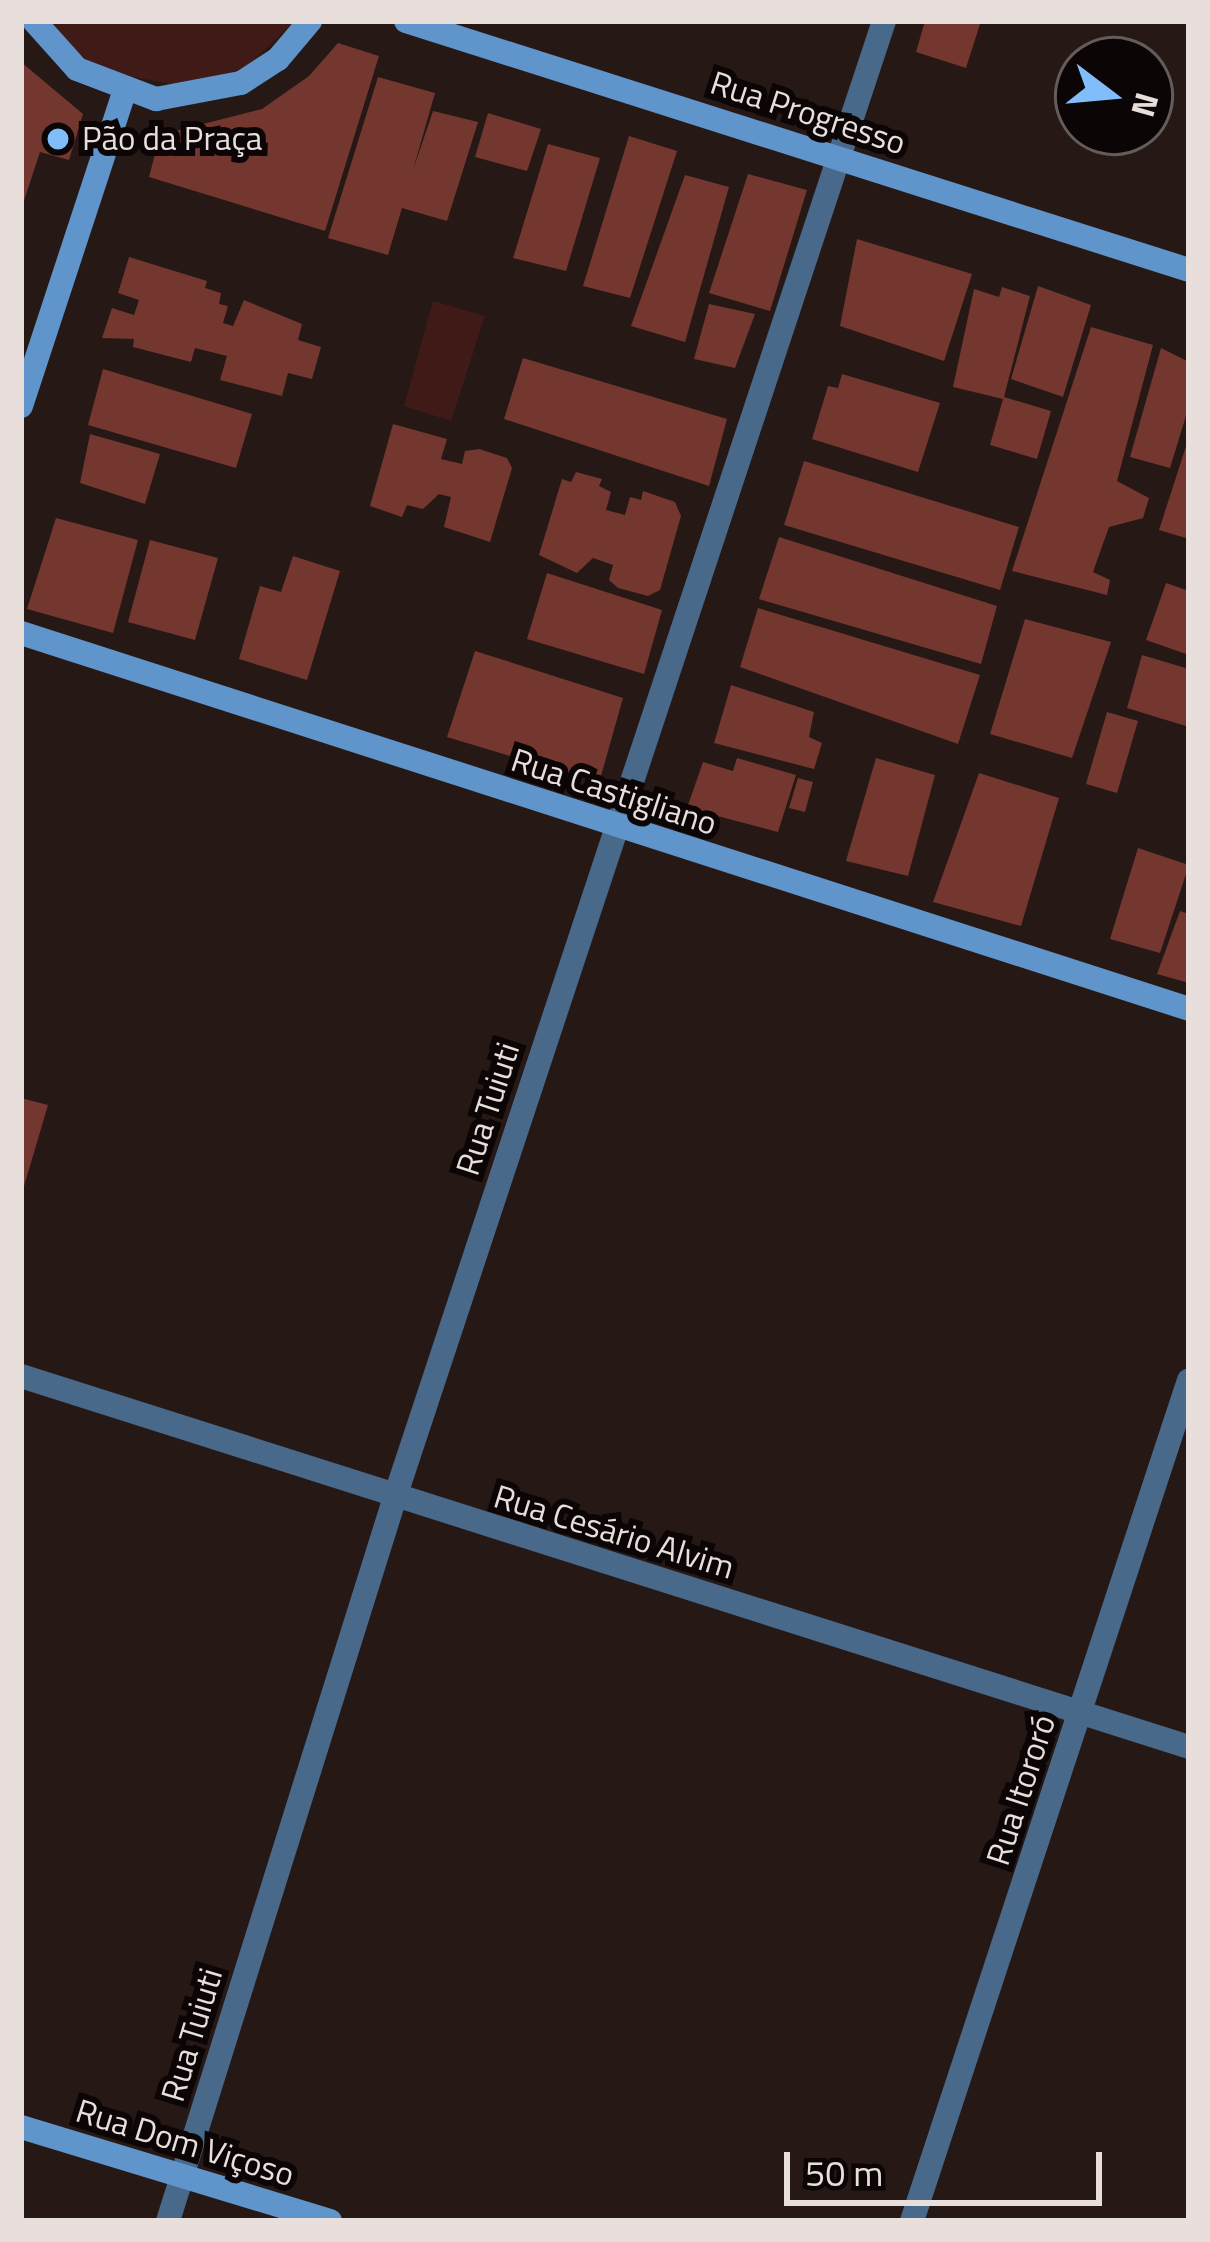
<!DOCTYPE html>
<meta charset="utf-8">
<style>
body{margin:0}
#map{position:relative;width:1210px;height:2242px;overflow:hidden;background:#261815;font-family:"Titillium Web",sans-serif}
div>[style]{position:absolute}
.green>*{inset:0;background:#401a16}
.building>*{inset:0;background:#73372f}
.street>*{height:24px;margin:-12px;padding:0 12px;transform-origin:12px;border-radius:12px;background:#48698a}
.secondary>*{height:24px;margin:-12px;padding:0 12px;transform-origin:12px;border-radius:12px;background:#5f95cb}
.dots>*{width:33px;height:33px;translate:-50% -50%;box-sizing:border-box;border:6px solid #0b0505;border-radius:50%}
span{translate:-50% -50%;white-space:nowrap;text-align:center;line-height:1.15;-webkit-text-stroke:12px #0b0505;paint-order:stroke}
.street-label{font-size:33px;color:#e8dedc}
.poi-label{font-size:33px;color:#e8dedc}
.left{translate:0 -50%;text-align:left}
.frame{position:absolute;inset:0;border:24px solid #e8dedc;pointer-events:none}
.north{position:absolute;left:1054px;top:36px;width:120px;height:120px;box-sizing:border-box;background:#0b0505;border:3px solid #635c5b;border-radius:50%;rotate:106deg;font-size:33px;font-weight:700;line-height:48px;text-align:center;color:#e8dedc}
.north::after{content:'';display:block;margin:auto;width:42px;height:54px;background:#80bdfa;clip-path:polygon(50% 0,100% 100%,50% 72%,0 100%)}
.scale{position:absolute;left:784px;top:2152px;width:318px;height:54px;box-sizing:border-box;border:6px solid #e8dedc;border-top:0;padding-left:15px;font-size:36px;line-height:42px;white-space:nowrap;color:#e8dedc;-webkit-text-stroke:9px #0b0505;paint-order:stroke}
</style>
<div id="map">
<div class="green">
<div style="clip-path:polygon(39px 21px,295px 21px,246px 68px,182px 86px,101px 71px)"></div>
<div style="clip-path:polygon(433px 301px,485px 316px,451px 421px,404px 406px)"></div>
</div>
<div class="building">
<div style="clip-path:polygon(925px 21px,981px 21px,966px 68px,916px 52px)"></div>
<div style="clip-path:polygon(338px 43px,379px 56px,325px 231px,149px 177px,160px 135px,262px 109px,309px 76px)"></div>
<div style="clip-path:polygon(21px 62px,83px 114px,69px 160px,40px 152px,21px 210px)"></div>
<div style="clip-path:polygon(378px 77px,435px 93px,413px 170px,433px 111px,478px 122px,447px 221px,402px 208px,388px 255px,328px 238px)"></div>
<div style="clip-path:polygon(488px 113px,541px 129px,527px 171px,475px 157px)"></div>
<div style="clip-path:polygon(629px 136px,677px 151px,630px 298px,583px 286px)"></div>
<div style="clip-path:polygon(548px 144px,600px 158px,566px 271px,513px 258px)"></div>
<div style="clip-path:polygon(748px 174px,807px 190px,770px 311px,709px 293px)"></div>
<div style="clip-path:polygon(685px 175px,729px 187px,685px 342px,631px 326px)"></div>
<div style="clip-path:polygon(857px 239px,972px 274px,944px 361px,840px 326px)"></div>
<div style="clip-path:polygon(129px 257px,207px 281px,205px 288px,221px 293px,219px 304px,228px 306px,223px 323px,233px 326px,244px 300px,302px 324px,298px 340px,321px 347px,312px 379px,288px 373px,282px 396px,220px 380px,227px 356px,195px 348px,191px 362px,133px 347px,134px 339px,102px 338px,112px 308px,134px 315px,139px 300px,118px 293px)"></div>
<div style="clip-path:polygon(1038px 286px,1091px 305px,1063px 397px,1011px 379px)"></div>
<div style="clip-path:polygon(1002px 287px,1030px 296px,1004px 397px,1051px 411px,1037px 459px,990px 445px,1003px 399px,953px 387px,974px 289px,999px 297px)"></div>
<div style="clip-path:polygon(709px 304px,755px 314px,735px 368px,694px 359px)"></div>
<div style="clip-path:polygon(1091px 327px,1153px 345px,1117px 481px,1149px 498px,1143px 518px,1109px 527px,1093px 572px,1110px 580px,1107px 595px,1012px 571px)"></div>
<div style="clip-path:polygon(1161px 348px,1189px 362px,1189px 406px,1170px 468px,1130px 457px)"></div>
<div style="clip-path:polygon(523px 358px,727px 419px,709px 486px,504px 419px)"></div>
<div style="clip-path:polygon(103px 369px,252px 414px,236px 468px,88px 425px)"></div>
<div style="clip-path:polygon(842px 374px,940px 403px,918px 472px,812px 439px,828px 386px,838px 388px)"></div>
<div style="clip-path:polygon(393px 424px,447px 439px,441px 459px,462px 464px,465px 451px,479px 449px,507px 458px,512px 468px,490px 542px,444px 527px,451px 497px,439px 494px,423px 509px,407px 505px,402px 517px,370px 506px)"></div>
<div style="clip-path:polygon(90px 434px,160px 454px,145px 504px,80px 483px)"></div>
<div style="clip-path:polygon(1188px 440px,1189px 440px,1189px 539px,1159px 530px)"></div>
<div style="clip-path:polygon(804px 461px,1019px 527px,1000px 590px,784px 525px)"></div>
<div style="clip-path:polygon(576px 472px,602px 479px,599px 486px,611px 492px,606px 510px,625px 515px,630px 497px,641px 500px,643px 491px,675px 502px,681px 516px,660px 590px,648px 596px,618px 588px,609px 580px,613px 565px,593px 558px,577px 573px,539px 555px,562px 479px,571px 482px)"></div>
<div style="clip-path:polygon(56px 518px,138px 540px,113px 633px,27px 609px)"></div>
<div style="clip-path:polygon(779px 537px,997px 606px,981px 664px,759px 599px)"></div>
<div style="clip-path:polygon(150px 540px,218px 558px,195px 640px,128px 622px)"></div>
<div style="clip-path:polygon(293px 556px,340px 571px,307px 680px,239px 659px,260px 586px,281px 592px)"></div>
<div style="clip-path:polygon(547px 573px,662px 610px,644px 674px,527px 639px)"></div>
<div style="clip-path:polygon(1166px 583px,1189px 591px,1189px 655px,1146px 640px)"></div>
<div style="clip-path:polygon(758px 608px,980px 675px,958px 744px,740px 667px)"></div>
<div style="clip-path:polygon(1025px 619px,1111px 642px,1072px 758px,990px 734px)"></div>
<div style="clip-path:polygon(475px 651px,623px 698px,599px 783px,447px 737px)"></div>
<div style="clip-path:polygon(1142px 655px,1189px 669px,1189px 727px,1127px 708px)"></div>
<div style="clip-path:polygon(731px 685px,814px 712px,809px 737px,822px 743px,814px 769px,714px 743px)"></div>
<div style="clip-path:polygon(1107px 712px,1138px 721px,1117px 793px,1086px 784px)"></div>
<div style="clip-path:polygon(737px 758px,796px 775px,778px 832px,687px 808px,703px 762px,733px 771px)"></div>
<div style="clip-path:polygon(876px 758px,935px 775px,908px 876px,846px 861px)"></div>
<div style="clip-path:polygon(979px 773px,1059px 798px,1021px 926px,933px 902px)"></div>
<div style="clip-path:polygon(798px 778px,813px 782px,805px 812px,789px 808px)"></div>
<div style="clip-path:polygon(1138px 848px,1189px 865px,1160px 953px,1110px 939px)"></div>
<div style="clip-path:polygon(1180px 911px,1189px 914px,1189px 983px,1157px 974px)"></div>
<div style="clip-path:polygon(21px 1098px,48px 1105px,22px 1193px,21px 1193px)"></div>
</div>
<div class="street">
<div style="left:21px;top:1376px;width:1226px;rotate:17.62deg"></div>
<div style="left:168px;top:2221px;width:759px;rotate:-72.59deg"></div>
<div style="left:395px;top:1497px;width:1555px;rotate:-71.67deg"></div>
<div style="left:912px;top:2221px;width:885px;rotate:-71.77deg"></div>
</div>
<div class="secondary">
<div style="left:34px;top:21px;width:64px;rotate:48.1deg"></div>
<div style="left:77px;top:69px;width:85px;rotate:20.8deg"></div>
<div style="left:156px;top:99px;width:86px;rotate:-10.7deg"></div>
<div style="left:241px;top:83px;width:44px;rotate:-33deg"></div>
<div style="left:278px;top:59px;width:50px;rotate:-49.9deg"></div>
<div style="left:406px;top:21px;width:822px;rotate:17.64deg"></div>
<div style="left:21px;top:406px;width:330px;rotate:-71.8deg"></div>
<div style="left:21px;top:633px;width:1227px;rotate:17.84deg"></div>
<div style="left:21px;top:2127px;width:323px;rotate:16.9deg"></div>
</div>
<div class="dots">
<div style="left:58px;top:139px;background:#80bdfa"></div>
</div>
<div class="street-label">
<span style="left:808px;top:113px;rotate:18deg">Rua Progresso</span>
<span style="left:614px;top:792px;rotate:18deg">Rua Castigliano</span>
<span style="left:488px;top:1109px;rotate:-72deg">Rua Tuiuti</span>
<span style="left:614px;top:1532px;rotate:17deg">Rua Cesário Alvim</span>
<span style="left:1021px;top:1790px;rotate:-72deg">Rua Itororó</span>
<span style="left:192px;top:2035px;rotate:-73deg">Rua Tuiuti</span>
<span style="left:185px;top:2143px;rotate:17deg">Rua Dom Viçoso</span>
</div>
<div class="poi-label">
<span class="left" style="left:82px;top:139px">Pão da Praça</span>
</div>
<div class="frame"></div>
<div class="north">N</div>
<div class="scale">50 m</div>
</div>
